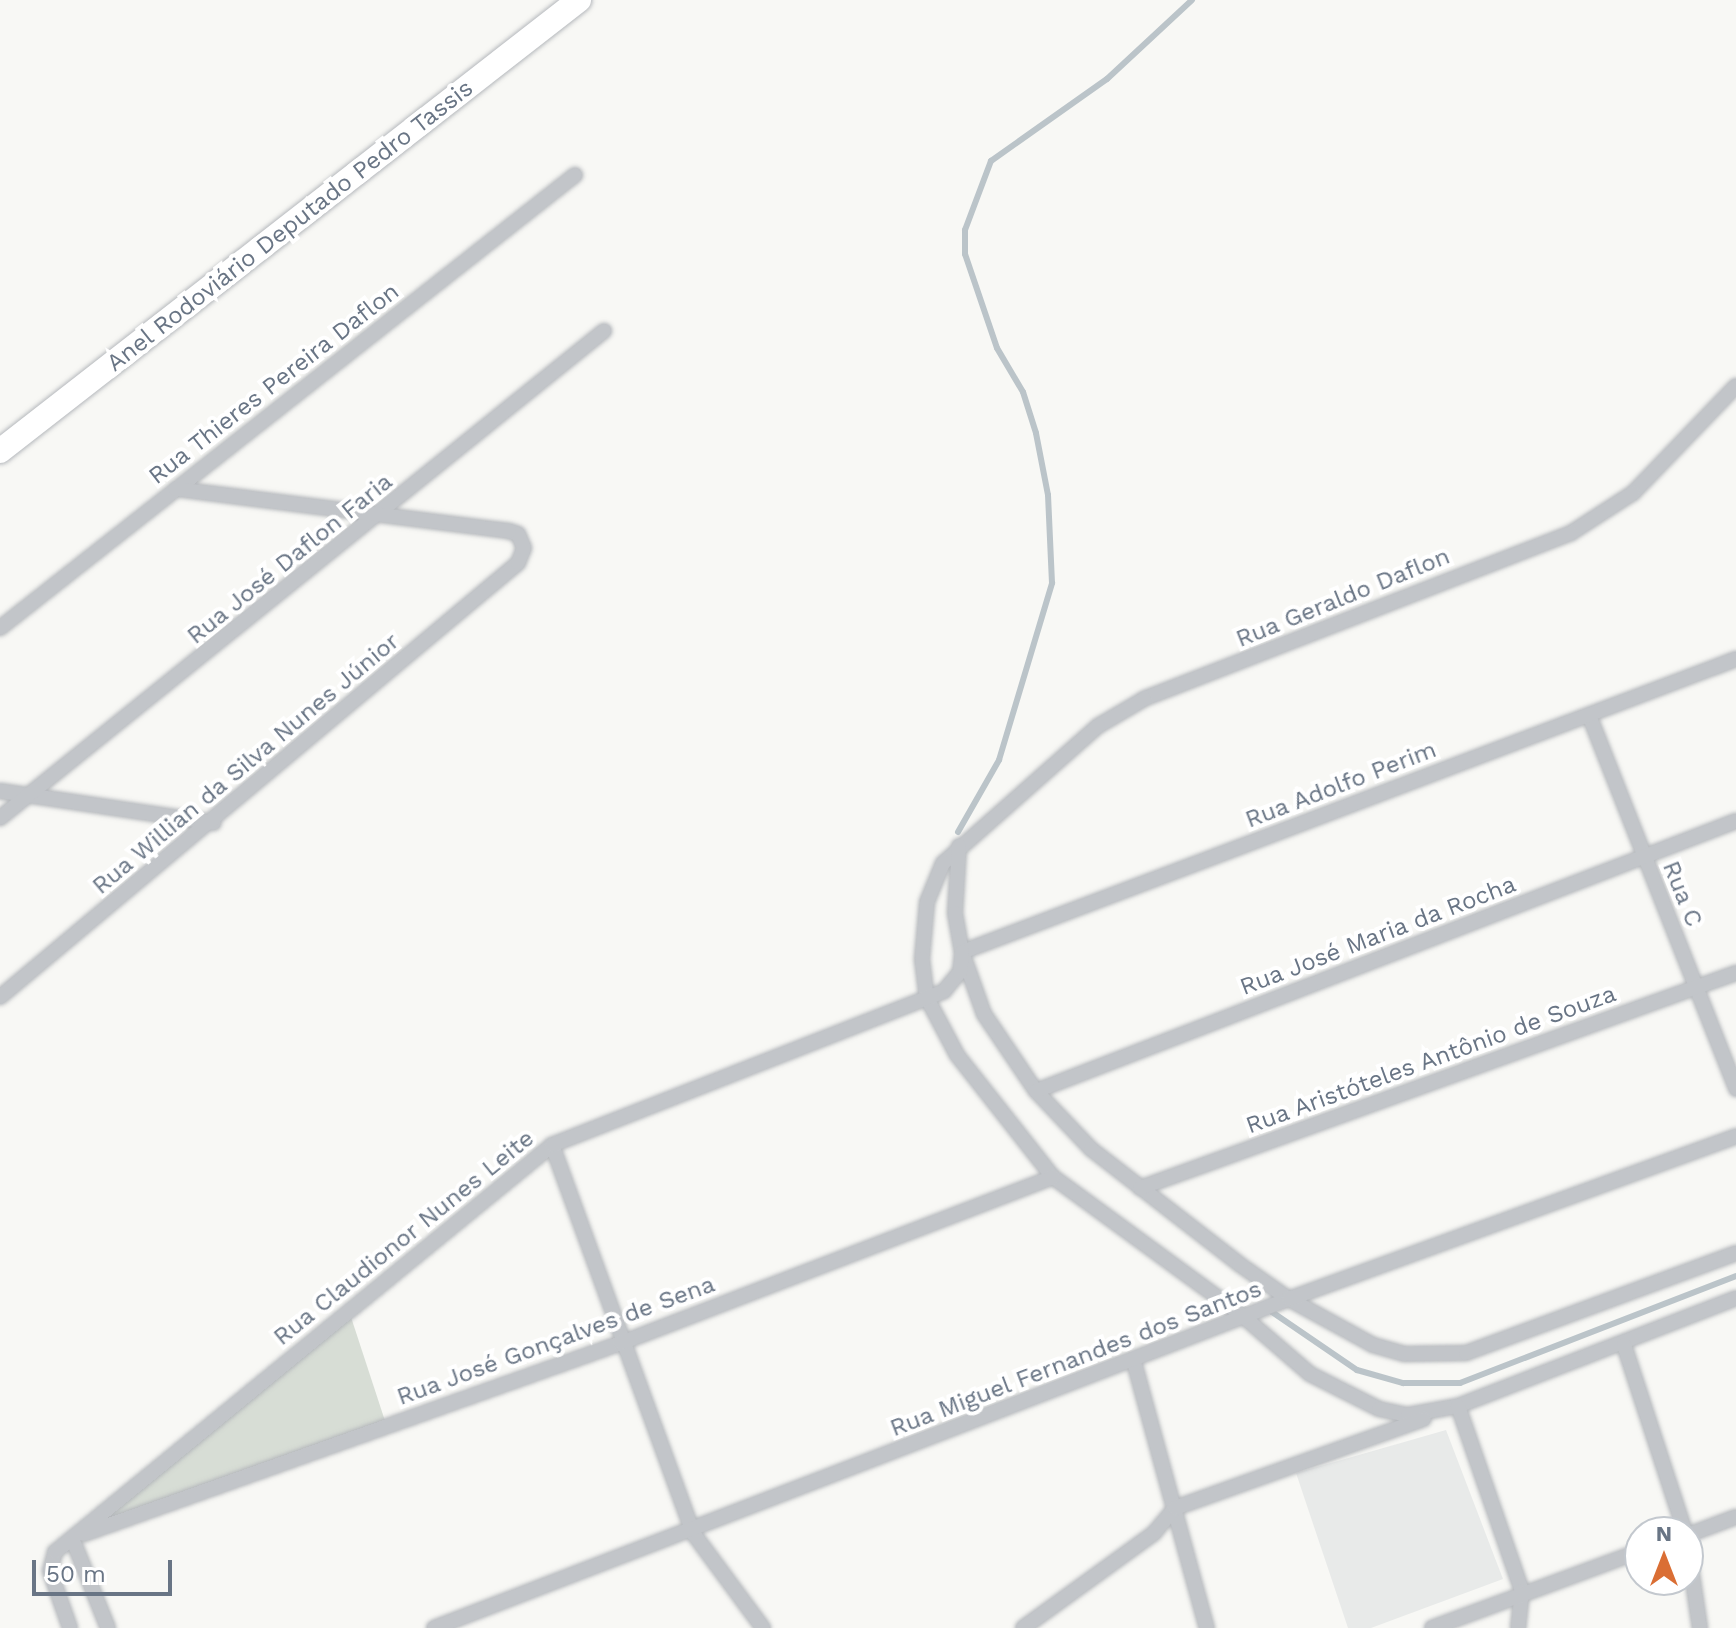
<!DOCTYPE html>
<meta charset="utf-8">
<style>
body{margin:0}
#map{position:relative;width:1736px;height:1628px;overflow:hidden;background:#f8f8f5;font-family:"Work Sans",sans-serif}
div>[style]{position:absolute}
.built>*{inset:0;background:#e8eae9}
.green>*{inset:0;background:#d7ddd5}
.stream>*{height:6px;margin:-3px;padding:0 3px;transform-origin:3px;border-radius:3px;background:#bbc4c9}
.roads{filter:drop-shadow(0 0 2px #b5b8bc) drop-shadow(0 0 2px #b5b8bc)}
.minor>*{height:14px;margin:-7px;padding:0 7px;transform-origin:7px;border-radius:7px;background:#c2c5c9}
.trunk>*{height:24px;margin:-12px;padding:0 12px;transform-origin:12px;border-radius:12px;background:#fff}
span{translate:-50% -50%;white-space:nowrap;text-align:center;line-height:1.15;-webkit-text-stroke:8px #fff;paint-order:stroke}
.street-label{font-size:24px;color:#697585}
.north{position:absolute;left:1624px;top:1516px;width:80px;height:80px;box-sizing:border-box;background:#fff;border:2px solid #c3c8ce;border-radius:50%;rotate:0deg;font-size:22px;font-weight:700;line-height:32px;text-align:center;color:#697585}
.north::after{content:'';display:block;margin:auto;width:28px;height:36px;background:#da6e34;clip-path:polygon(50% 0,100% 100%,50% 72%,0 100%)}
.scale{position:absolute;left:32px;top:1560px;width:140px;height:36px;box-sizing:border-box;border:4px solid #697585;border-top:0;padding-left:10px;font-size:24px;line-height:28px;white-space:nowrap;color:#697585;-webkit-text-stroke:6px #fff;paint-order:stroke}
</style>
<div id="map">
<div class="built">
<div style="clip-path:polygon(1446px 1430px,1503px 1579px,1371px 1628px,1348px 1628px,1296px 1473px)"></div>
</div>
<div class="green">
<div style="clip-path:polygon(349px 1311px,387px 1427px,72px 1538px)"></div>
</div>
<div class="stream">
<div style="left:958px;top:832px;width:83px;rotate:-60.3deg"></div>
<div style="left:999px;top:760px;width:185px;rotate:-73.3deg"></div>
<div style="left:1052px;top:583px;width:88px;rotate:-92.6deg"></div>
<div style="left:1048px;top:495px;width:63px;rotate:-101deg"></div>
<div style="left:1036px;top:433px;width:43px;rotate:-107.6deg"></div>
<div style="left:1023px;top:392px;width:51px;rotate:-120.6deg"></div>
<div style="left:997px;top:348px;width:99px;rotate:-108.8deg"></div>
<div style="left:965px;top:254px;width:24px;rotate:-90deg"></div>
<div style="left:965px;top:230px;width:74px;rotate:-69.4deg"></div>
<div style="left:991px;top:161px;width:142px;rotate:-35.3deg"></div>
<div style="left:1107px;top:79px;width:116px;rotate:-42.9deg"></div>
<div style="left:1266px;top:1308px;width:110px;rotate:34.3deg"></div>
<div style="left:1357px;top:1370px;width:48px;rotate:15.8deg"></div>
<div style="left:1403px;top:1383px;width:57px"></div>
<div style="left:1460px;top:1383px;width:296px;rotate:-21.2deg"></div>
</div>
<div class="roads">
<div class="minor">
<div style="left:1736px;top:386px;width:149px;rotate:133.9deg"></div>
<div style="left:1633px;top:493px;width:74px;rotate:147.2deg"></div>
<div style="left:1571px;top:533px;width:458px;rotate:158.8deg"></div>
<div style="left:1144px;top:699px;width:53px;rotate:149.6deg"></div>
<div style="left:1098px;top:726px;width:207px;rotate:138.5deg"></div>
<div style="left:943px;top:863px;width:42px;rotate:112.3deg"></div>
<div style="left:927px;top:902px;width:57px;rotate:95deg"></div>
<div style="left:922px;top:959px;width:39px;rotate:83deg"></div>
<div style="left:927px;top:998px;width:64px;rotate:62.2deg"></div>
<div style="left:957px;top:1055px;width:155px;rotate:51.8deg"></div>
<div style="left:1053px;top:1177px;width:237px;rotate:36.2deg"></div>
<div style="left:1244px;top:1317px;width:87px;rotate:40.8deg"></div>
<div style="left:1310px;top:1374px;width:77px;rotate:26.9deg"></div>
<div style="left:1379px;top:1409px;width:30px;rotate:12deg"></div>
<div style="left:1408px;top:1415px;width:51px;rotate:-10.2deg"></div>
<div style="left:1458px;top:1406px;width:298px;rotate:-21.2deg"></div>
<div style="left:0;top:628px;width:732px;rotate:-38.23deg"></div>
<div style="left:1589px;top:715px;width:402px;rotate:68.5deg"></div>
<div style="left:0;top:791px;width:216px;rotate:8.5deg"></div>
<div style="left:0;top:818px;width:776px;rotate:-38.88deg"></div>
<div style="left:959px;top:846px;width:67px;rotate:93.4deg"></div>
<div style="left:955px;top:913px;width:40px;rotate:80deg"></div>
<div style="left:962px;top:952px;width:66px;rotate:70.5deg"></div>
<div style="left:984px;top:1014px;width:93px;rotate:56deg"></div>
<div style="left:1036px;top:1091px;width:80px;rotate:46.5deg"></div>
<div style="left:1091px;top:1149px;width:187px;rotate:37.8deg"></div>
<div style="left:1239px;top:1264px;width:61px;rotate:35deg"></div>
<div style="left:1289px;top:1299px;width:96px;rotate:28.7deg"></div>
<div style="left:1373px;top:1345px;width:32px;rotate:16deg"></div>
<div style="left:1404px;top:1354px;width:62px;rotate:-0.9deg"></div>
<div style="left:1466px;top:1353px;width:288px;rotate:-20.3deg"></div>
<div style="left:962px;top:952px;width:828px;rotate:-20.73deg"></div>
<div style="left:0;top:997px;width:676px;rotate:-39.96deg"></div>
<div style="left:518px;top:563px;width:16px;rotate:-68deg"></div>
<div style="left:524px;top:548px;width:15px;rotate:-113deg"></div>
<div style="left:518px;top:534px;width:9px;rotate:-162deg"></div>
<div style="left:509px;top:531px;width:336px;rotate:-172.8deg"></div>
<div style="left:1036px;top:1091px;width:750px;rotate:-21.09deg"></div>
<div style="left:552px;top:1145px;width:413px;rotate:70deg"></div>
<div style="left:693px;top:1533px;width:118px;rotate:53.6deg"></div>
<div style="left:1140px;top:1188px;width:634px;rotate:-19.84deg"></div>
<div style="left:1624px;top:1345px;width:197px;rotate:71.9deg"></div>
<div style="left:1134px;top:1362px;width:276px;rotate:74.7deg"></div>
<div style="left:1458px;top:1406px;width:196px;rotate:70.9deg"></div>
<div style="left:1522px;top:1591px;width:37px;rotate:96deg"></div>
<div style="left:84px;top:1534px;width:570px;rotate:-19.58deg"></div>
<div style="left:621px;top:1343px;width:463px;rotate:-21deg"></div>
<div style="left:1688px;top:1535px;width:51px;rotate:-20.6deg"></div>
<div style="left:72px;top:1538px;width:97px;rotate:68.2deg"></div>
<div style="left:1688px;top:1547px;width:82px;rotate:81.6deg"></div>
<div style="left:70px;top:1628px;width:60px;rotate:-109.3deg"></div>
<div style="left:50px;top:1571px;width:20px;rotate:-75deg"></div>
<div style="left:55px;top:1552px;width:642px;rotate:-39.31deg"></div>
<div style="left:552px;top:1145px;width:421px;rotate:-21.4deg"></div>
<div style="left:944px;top:991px;width:25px;rotate:-50deg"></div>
<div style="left:960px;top:972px;width:20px;rotate:-84deg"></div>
<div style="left:434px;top:1628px;width:916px;rotate:-21.05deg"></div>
<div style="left:1289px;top:1299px;width:476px;rotate:-20deg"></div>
<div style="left:1023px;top:1628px;width:162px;rotate:-35.9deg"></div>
<div style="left:1154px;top:1533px;width:33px;rotate:-50deg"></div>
<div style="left:1175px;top:1508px;width:264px;rotate:-19.7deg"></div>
<div style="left:1432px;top:1628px;width:222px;rotate:-20.3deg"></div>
</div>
<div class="trunk">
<div style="left:0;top:451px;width:734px;rotate:-37.92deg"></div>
</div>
</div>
<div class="street-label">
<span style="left:290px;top:226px;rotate:-38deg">Anel Rodoviário Deputado Pedro Tassis</span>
<span style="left:274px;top:384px;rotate:-38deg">Rua Thieres Pereira Daflon</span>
<span style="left:290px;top:559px;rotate:-39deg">Rua José Daflon Faria</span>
<span style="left:1343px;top:598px;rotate:-22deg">Rua Geraldo Daflon</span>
<span style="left:246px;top:764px;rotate:-40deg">Rua Willian da Silva Nunes Júnior</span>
<span style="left:1341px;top:785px;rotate:-21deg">Rua Adolfo Perim</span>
<span style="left:1682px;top:894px;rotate:68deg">Rua C</span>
<span style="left:1378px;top:936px;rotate:-21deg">Rua José Maria da Rocha</span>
<span style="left:1431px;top:1060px;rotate:-20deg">Rua Aristóteles Antônio de Souza</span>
<span style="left:404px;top:1238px;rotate:-39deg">Rua Claudionor Nunes Leite</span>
<span style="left:556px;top:1341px;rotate:-20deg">Rua José Gonçalves de Sena</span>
<span style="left:1076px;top:1359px;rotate:-21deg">Rua Miguel Fernandes dos Santos</span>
</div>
<div class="north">N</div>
<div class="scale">50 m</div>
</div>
